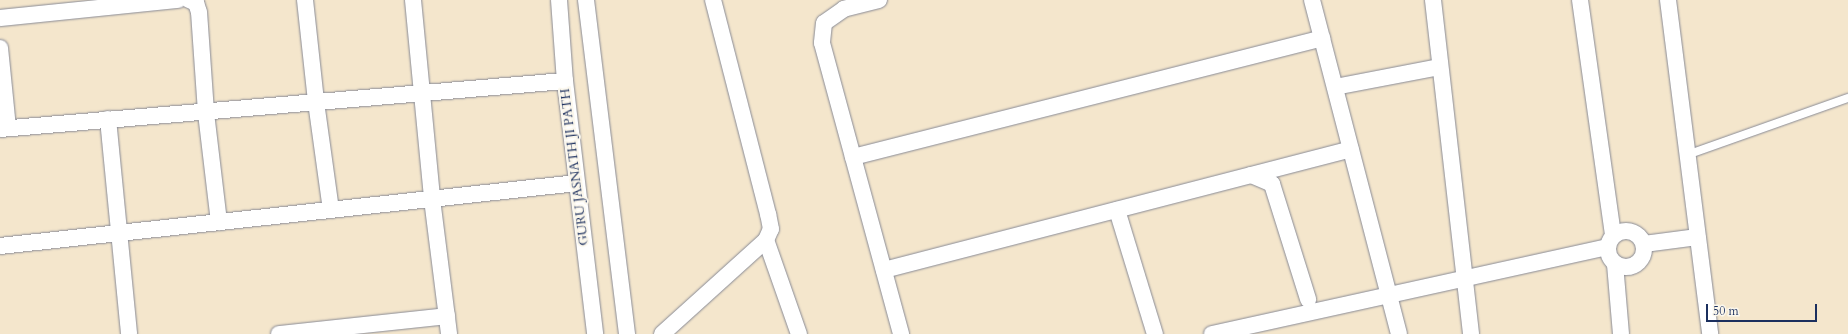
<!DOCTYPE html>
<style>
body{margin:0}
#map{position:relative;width:1848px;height:334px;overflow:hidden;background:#f4e6cc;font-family:Cardo,serif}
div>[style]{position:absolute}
.roads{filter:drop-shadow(0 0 1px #888a95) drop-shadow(0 0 1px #888a95)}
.service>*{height:8px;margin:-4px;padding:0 4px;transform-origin:4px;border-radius:4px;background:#fff}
.minor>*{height:16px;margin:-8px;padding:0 8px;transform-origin:8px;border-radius:8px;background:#fff}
.minor>.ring{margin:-8px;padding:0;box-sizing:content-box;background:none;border:16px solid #fff;border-radius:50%}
span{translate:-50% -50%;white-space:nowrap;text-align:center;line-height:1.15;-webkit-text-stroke:4px #fbf7ec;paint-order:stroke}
.street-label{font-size:13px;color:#1b2f5e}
.scale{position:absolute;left:1706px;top:304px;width:111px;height:18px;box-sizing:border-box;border:2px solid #1b2f5e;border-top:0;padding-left:5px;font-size:12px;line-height:14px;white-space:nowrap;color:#1b2f5e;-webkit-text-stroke:3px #fbf7ec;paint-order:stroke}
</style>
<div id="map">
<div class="roads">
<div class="service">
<div style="left:1687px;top:155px;width:171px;rotate:-19.5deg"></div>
</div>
<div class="minor">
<div style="left:189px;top:0;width:8px;rotate:23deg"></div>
<div style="left:196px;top:3px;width:9px;rotate:72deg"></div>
<div style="left:199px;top:12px;width:101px;rotate:86deg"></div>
<div style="left:206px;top:113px;width:110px;rotate:83.2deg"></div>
<div style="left:305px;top:0;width:103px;rotate:83.8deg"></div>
<div style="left:316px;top:102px;width:109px;rotate:82.1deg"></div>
<div style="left:413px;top:0;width:200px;rotate:84.5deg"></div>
<div style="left:432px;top:199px;width:136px;rotate:82.8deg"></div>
<div style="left:559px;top:0;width:81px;rotate:85.8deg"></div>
<div style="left:565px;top:81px;width:255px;rotate:83.2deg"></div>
<div style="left:586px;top:0;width:337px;rotate:83deg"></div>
<div style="left:879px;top:0;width:36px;rotate:166deg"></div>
<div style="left:844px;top:9px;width:24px;rotate:145deg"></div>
<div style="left:824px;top:23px;width:20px;rotate:96deg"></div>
<div style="left:822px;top:43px;width:302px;rotate:74.8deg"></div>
<div style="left:1312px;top:0;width:345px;rotate:75.4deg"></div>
<div style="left:1433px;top:0;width:336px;rotate:83.5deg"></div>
<div style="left:1580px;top:0;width:238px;rotate:82deg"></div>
<div style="left:1668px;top:0;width:337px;rotate:82.8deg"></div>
<div style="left:0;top:18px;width:179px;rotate:-5.8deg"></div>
<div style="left:0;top:48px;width:80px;rotate:84.3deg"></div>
<div style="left:1335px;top:87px;width:107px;rotate:-10.8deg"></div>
<div style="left:108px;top:119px;width:216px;rotate:84.4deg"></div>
<div style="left:0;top:129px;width:567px;rotate:-4.86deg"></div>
<div style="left:853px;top:157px;width:484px;rotate:-14.2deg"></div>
<div style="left:1251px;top:175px;width:23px;rotate:23deg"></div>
<div style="left:1272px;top:184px;width:121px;rotate:72.6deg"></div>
<div style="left:1117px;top:210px;width:130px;rotate:73deg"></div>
<div class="ring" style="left:1608px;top:231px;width:20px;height:20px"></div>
<div style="left:766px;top:240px;width:100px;rotate:70.7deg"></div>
<div style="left:1644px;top:244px;width:54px;rotate:-7.4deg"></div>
<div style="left:0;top:246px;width:580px;rotate:-6.23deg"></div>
<div style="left:1615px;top:264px;width:70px;rotate:85.1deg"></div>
<div style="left:884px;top:270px;width:482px;rotate:-14.5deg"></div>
<div style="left:279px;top:334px;width:169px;rotate:-6.1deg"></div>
<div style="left:662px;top:334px;width:140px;rotate:-42.1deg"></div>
<div style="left:766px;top:240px;width:12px;rotate:-66deg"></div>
<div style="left:771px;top:229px;width:15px;rotate:-101deg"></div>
<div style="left:768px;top:214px;width:221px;rotate:-104.4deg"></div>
<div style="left:1212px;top:334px;width:404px;rotate:-12.4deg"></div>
</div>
</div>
<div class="street-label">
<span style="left:575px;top:167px;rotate:-97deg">GURU JASNATH JI PATH</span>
</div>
<div class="scale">50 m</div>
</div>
